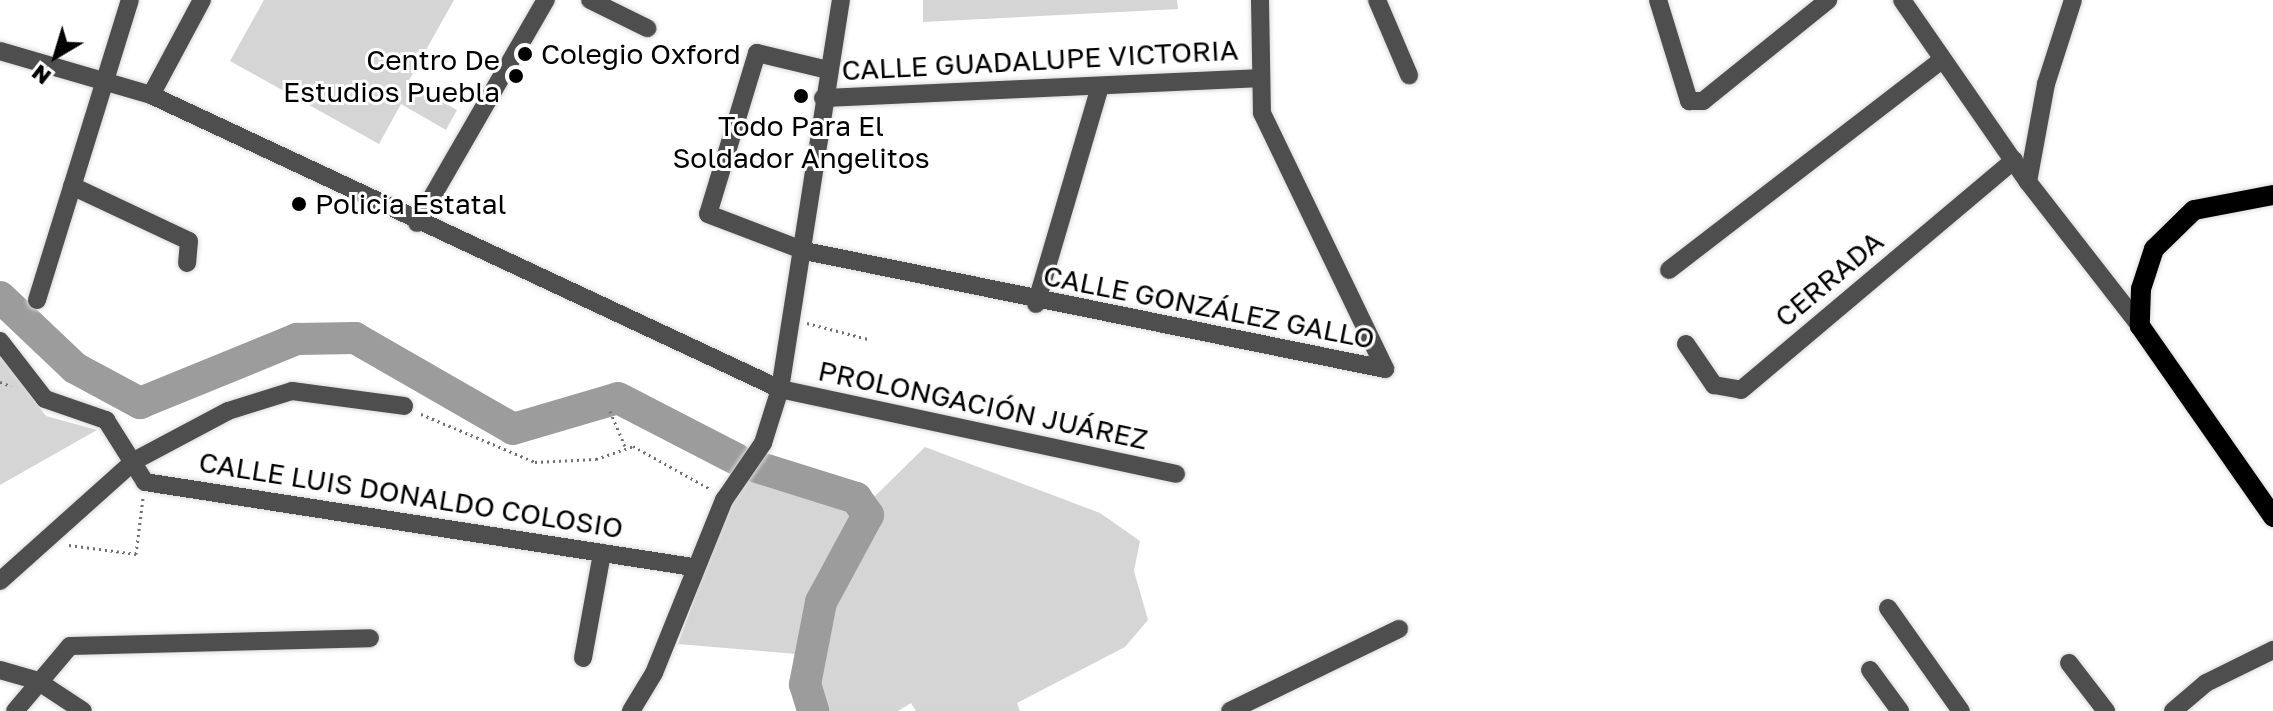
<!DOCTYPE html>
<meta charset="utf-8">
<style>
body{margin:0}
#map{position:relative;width:2273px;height:711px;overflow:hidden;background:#fff;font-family:"Golos Text",sans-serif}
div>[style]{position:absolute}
.green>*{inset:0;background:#d5d5d5}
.river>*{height:32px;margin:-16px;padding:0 16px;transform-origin:16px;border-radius:16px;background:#9c9c9c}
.path>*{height:3px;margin-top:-1.5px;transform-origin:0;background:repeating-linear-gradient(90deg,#707070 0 2px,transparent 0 6px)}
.roads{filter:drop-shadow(0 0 2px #dbdbdb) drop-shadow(0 0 2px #dbdbdb)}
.minor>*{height:18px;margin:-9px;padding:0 9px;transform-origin:9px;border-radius:9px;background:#4e4e4e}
.major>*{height:20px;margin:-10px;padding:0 10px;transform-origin:10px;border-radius:10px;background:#000}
.dots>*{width:22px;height:22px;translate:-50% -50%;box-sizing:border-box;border:4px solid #fff;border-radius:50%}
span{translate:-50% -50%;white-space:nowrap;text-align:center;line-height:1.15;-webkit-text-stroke:6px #fff;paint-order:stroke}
.poi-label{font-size:28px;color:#000}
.left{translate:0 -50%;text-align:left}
.right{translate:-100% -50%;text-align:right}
.street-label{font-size:28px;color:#000}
.north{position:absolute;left:16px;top:16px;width:80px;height:80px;-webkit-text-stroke:6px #fff;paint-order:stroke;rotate:218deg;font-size:22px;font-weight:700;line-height:32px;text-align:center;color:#000}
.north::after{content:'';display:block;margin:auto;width:28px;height:36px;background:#000;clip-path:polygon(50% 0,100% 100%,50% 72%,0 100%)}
</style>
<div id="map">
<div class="green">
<div style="clip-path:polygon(264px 0,454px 0,408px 82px,457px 110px,446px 130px,401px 104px,379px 144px,230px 61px)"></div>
<div style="clip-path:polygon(923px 0,1177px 0,1178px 9px,923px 22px)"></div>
<div style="clip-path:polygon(0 355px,46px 416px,97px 430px,0 485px)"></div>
<div style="clip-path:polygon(925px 447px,1100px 513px,1140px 541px,1134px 571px,1148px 620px,1125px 647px,1017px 703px,1020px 711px,916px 711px,911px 703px,898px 711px,796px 711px,796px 654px,678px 644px,725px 514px,763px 458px,873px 498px)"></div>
</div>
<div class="river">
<div style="left:0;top:297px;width:103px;rotate:43.4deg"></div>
<div style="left:75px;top:368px;width:74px;rotate:28.3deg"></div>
<div style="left:140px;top:403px;width:170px;rotate:-22.2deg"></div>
<div style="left:297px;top:339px;width:58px;rotate:-1deg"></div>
<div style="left:355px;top:338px;width:182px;rotate:29.9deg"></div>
<div style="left:513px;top:429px;width:109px;rotate:-16.4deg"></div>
<div style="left:618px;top:398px;width:133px;rotate:27.3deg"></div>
<div style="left:757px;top:467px;width:104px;rotate:17.4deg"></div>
<div style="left:856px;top:498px;width:21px;rotate:55deg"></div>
<div style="left:868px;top:515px;width:99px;rotate:118.4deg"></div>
<div style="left:821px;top:602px;width:84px;rotate:101deg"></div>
<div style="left:805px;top:684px;width:28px;rotate:73deg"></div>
</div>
<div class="path">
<div style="left:807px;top:323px;width:63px;rotate:14.7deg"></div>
<div style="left:0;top:382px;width:12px;rotate:20deg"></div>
<div style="left:610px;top:411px;width:38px;rotate:67deg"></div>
<div style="left:421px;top:414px;width:124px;rotate:22.8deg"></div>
<div style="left:535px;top:462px;width:61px;rotate:-2.8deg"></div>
<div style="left:596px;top:459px;width:39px;rotate:-19deg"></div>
<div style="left:633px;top:446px;width:90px;rotate:29.1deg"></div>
<div style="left:69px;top:545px;width:68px;rotate:7.7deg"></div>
<div style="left:136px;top:554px;width:56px;rotate:-82.9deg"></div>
</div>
<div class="roads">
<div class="minor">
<div style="left:590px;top:0;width:64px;rotate:26.2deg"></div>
<div style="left:1260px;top:0;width:113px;rotate:89deg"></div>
<div style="left:1262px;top:113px;width:284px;rotate:64.3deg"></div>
<div style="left:1377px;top:0;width:82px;rotate:66.9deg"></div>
<div style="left:1658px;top:0;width:106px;rotate:72.9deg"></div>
<div style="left:1689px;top:101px;width:14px"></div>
<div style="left:1703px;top:101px;width:161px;rotate:-38.9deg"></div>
<div style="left:1902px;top:0;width:221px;rotate:55.3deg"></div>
<div style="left:2028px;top:182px;width:182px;rotate:52.1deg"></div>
<div style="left:0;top:51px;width:157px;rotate:16.2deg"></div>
<div style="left:151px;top:95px;width:694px;rotate:25.05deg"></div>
<div style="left:780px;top:389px;width:405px;rotate:12.1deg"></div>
<div style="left:828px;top:70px;width:73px;rotate:-166.5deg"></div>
<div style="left:757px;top:53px;width:168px;rotate:106.9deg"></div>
<div style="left:708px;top:214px;width:104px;rotate:20.9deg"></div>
<div style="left:805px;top:251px;width:592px;rotate:11.5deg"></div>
<div style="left:151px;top:95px;width:108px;rotate:-61.8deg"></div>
<div style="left:823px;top:98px;width:436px;rotate:-2.6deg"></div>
<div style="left:2028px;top:182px;width:100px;rotate:-79.6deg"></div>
<div style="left:2046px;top:84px;width:88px;rotate:-72.2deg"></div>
<div style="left:72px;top:186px;width:129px;rotate:25.2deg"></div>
<div style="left:189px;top:241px;width:22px;rotate:95deg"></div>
<div style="left:417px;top:223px;width:258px;rotate:-60deg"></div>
<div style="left:1669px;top:270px;width:344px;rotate:-37.6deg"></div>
<div style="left:37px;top:300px;width:314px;rotate:-72.8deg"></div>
<div style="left:1036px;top:304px;width:226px;rotate:-73.6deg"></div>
<div style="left:0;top:341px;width:73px;rotate:52.2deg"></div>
<div style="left:45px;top:399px;width:65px;rotate:19deg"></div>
<div style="left:106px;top:420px;width:73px;rotate:57.8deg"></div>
<div style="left:145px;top:482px;width:555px;rotate:8.82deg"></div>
<div style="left:1686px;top:344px;width:50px;rotate:55.7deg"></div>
<div style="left:1714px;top:385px;width:27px;rotate:10deg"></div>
<div style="left:1741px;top:390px;width:357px;rotate:-40.1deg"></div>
<div style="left:0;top:581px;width:180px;rotate:-41.8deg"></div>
<div style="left:134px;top:461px;width:106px;rotate:-28deg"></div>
<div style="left:228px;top:411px;width:67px;rotate:-17.4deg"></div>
<div style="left:292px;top:391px;width:113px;rotate:7.6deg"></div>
<div style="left:1888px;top:608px;width:126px;rotate:54.7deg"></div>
<div style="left:583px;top:658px;width:107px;rotate:-79.7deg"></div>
<div style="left:2069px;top:663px;width:61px;rotate:52.4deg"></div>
<div style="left:0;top:670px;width:37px;rotate:16deg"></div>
<div style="left:36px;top:680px;width:56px;rotate:33.4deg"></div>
<div style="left:1870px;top:670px;width:51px;rotate:53.8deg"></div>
<div style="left:15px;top:711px;width:85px;rotate:-49.8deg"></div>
<div style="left:70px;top:646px;width:300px;rotate:-1.5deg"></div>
<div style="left:631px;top:711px;width:44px;rotate:-58.8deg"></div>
<div style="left:654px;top:673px;width:187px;rotate:-68deg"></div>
<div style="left:724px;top:500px;width:69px;rotate:-55.6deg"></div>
<div style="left:763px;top:443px;width:57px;rotate:-72.5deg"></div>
<div style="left:780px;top:389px;width:394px;rotate:-81.1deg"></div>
<div style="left:1230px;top:711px;width:188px;rotate:-25.9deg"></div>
<div style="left:2173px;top:711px;width:43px;rotate:-40.3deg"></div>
<div style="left:2206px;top:683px;width:75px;rotate:-26.2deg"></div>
</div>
<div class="major">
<div style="left:2273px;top:195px;width:80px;rotate:169.2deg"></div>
<div style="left:2194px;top:210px;width:56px;rotate:135.7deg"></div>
<div style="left:2154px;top:249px;width:42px;rotate:108deg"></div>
<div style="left:2141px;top:289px;width:37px;rotate:92deg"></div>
<div style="left:2140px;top:326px;width:233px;rotate:55.1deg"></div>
</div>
</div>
<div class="dots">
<div style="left:525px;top:54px;background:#000"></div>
<div style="left:516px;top:76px;background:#000"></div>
<div style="left:801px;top:96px;background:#000"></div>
<div style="left:299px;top:204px;background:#000"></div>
</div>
<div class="poi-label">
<span class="left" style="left:541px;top:54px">Colegio Oxford</span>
<span class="right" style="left:500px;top:76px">Centro De<br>Estudios Puebla</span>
<span style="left:801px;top:142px">Todo Para El<br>Soldador Angelitos</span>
<span class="left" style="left:315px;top:204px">Policia Estatal</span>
</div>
<div class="street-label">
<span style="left:1040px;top:60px;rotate:-3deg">CALLE GUADALUPE VICTORIA</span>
<span style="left:1829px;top:279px;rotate:-40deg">CERRADA</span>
<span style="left:1209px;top:307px;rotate:11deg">CALLE GONZÁLEZ GALLO</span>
<span style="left:983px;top:405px;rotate:12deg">PROLONGACIÓN JUÁREZ</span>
<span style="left:411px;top:495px;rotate:9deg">CALLE LUIS DONALDO COLOSIO</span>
</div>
<div class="north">N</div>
</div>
